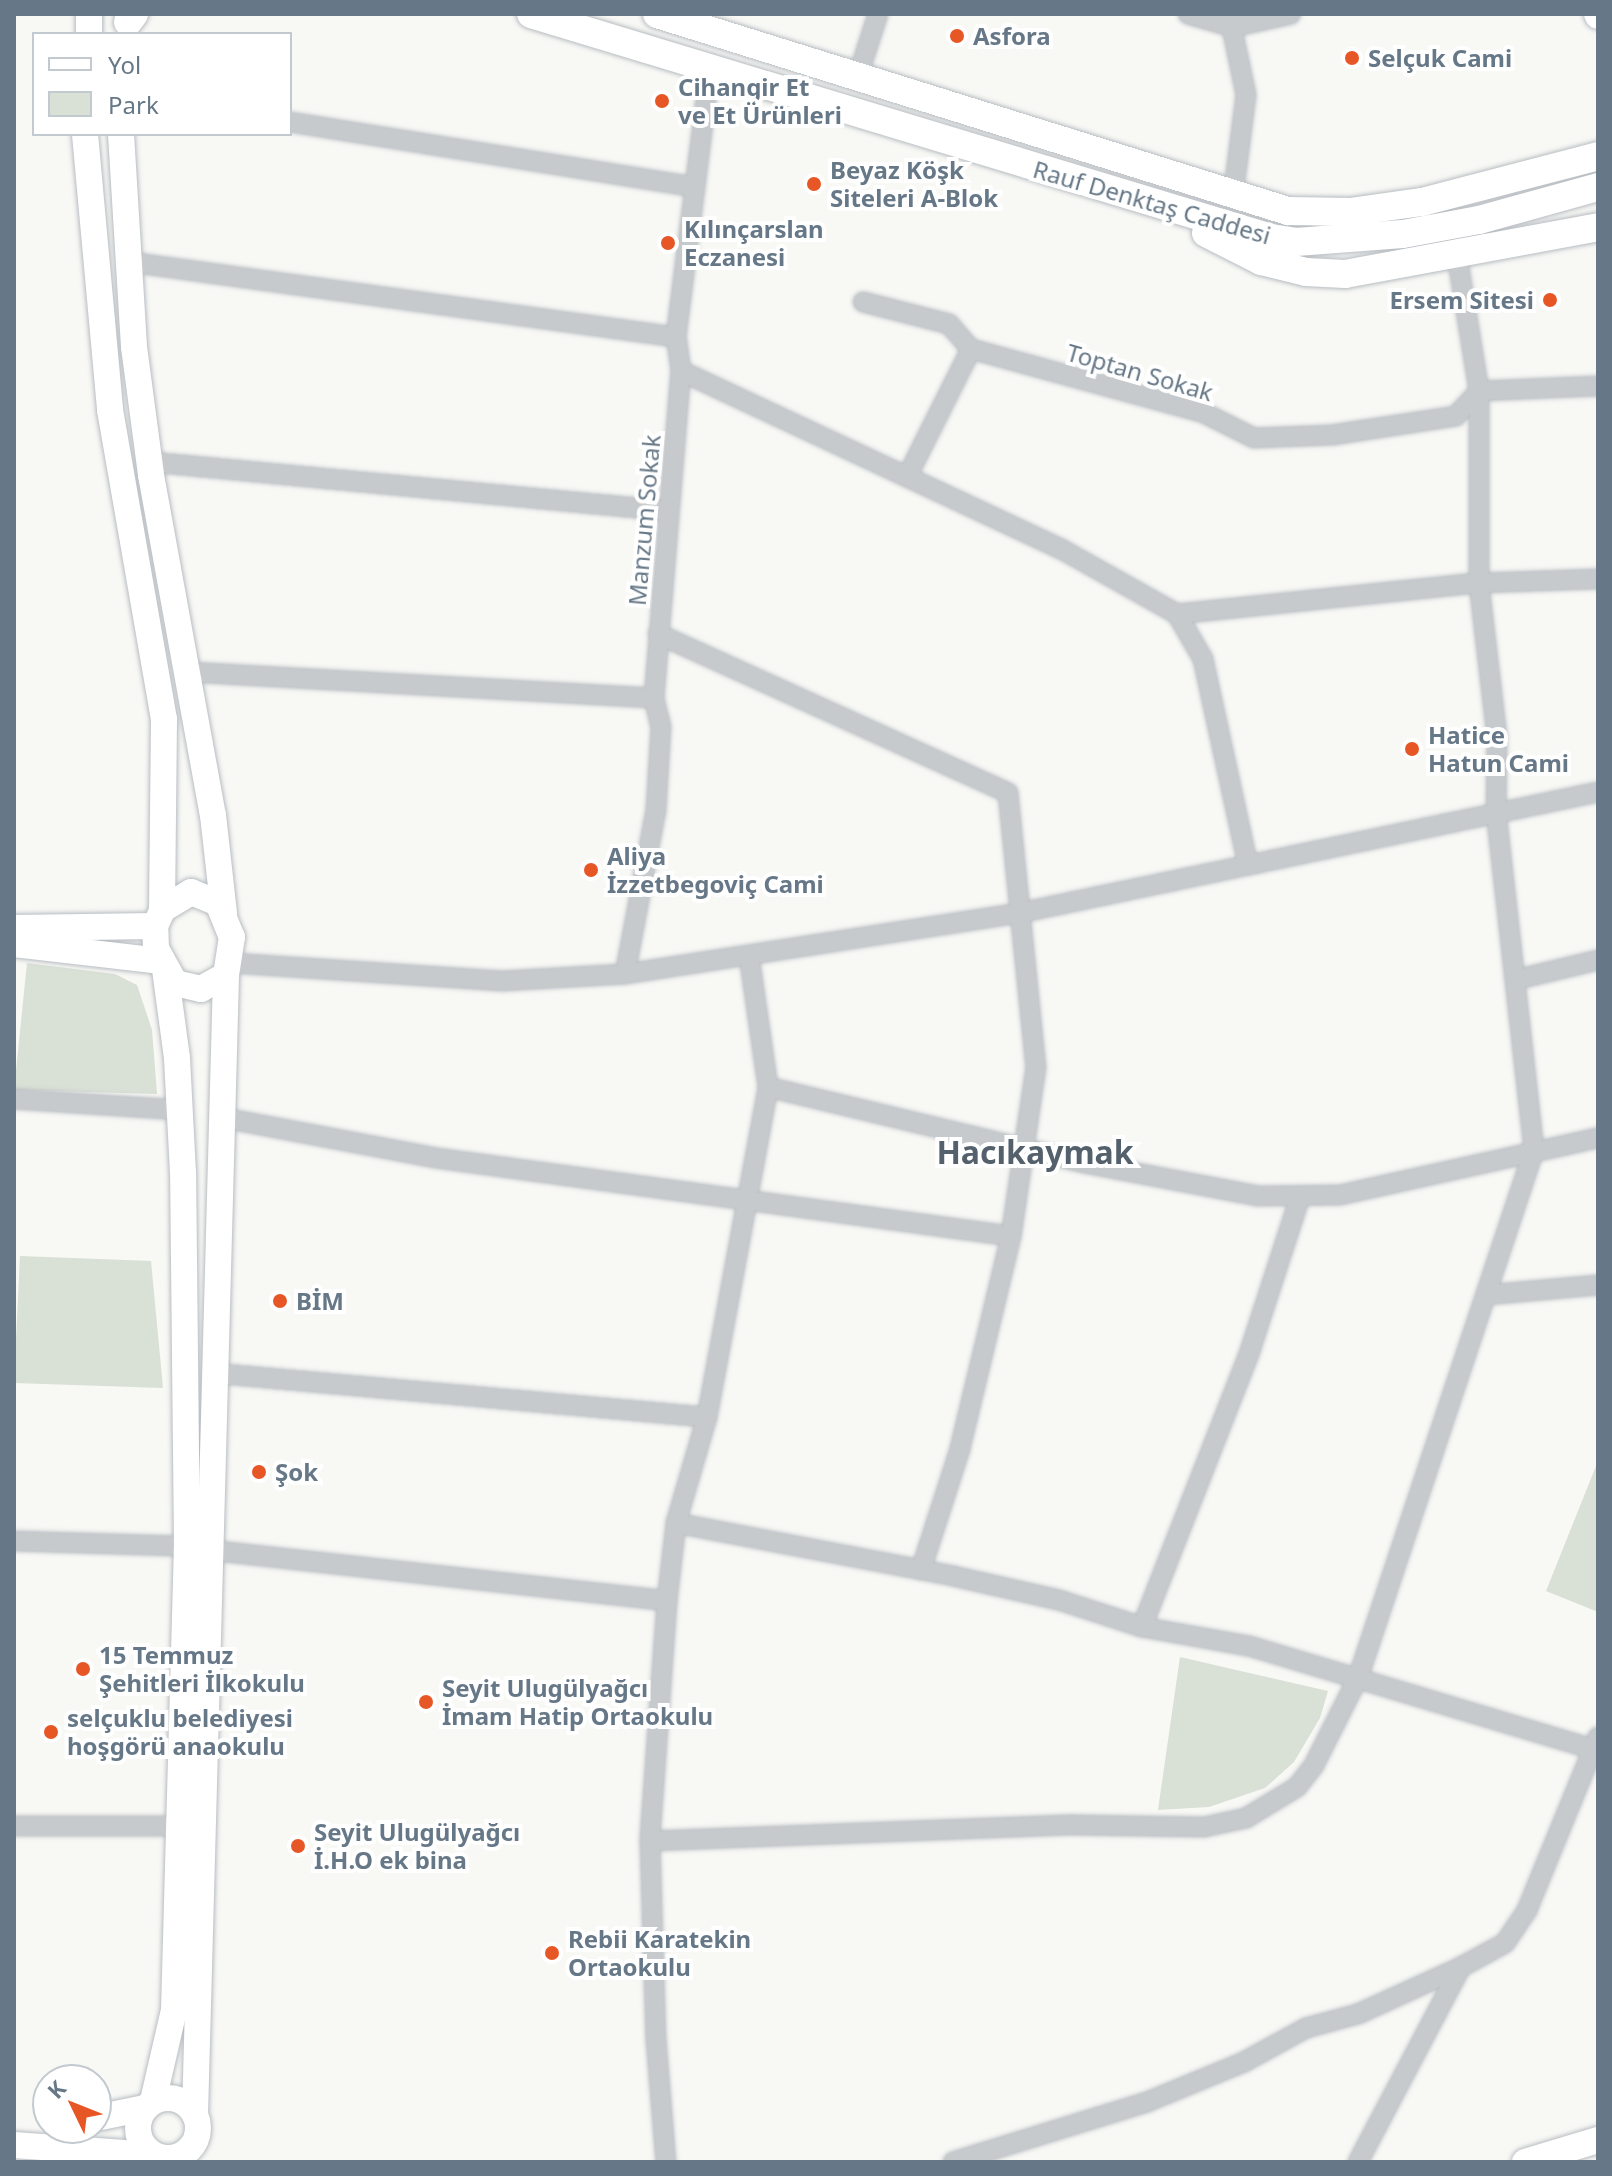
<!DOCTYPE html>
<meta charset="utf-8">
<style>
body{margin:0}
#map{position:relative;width:1612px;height:2176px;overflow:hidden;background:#f8f8f5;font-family:"Noto Sans",sans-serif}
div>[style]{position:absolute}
.green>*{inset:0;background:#d9e0d6}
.roads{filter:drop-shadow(0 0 2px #b8bdc2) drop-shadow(0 0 2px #b8bdc2)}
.street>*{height:18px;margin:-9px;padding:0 9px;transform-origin:9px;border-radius:9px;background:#c6cacd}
.secondary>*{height:26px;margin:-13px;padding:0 13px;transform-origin:13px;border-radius:13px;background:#fff}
.secondary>.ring{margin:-13px;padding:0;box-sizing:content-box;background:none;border:26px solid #fff;border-radius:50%}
.primary>*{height:28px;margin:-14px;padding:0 14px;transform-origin:14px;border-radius:14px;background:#fff}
.dots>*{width:22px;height:22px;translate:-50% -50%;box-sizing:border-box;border:4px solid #fff;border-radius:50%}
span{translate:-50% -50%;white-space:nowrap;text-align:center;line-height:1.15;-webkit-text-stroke:8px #fff;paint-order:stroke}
.poi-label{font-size:24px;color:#667887;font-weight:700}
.left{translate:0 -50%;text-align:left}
.right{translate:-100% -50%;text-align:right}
.street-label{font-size:24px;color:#667887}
.district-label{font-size:32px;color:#54616c;font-weight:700}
.frame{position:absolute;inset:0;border:16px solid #667887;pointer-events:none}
.legend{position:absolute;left:32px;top:32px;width:260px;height:104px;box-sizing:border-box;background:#fff;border:2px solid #c2c9cf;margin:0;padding:10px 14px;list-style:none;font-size:24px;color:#667887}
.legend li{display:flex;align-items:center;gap:16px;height:40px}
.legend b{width:40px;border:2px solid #c2c9cf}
.north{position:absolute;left:32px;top:2064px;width:80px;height:80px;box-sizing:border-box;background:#fff;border:2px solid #c2c9cf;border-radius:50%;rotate:313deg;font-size:22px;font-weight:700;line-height:32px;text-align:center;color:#667887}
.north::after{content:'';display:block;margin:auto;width:28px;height:36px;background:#e75726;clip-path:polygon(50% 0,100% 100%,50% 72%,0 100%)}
</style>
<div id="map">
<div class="green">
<div style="clip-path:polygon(27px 963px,115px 974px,137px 985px,152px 1030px,157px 1094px,14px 1090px)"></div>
<div style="clip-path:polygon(20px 1256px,151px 1261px,163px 1388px,14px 1383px)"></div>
<div style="clip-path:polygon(1598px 1461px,1598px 1612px,1546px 1591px)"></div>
<div style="clip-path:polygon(1180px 1657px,1328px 1691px,1320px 1718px,1294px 1762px,1265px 1788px,1209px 1807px,1158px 1810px)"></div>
</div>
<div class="roads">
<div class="street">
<div style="left:1188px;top:14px;width:47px;rotate:16.1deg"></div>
<div style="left:1233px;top:27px;width:59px;rotate:-12.6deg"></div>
<div style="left:1229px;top:14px;width:83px;rotate:78.1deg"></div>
<div style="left:1246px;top:95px;width:102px;rotate:97.3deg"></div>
<div style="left:857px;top:79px;width:68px;rotate:-72.1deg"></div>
<div style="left:290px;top:122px;width:410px;rotate:9.1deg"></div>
<div style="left:129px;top:262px;width:552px;rotate:7.81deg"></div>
<div style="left:863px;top:302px;width:89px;rotate:14.3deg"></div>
<div style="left:949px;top:324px;width:33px;rotate:49deg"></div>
<div style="left:971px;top:349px;width:239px;rotate:15.3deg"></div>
<div style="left:1202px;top:412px;width:58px;rotate:26.6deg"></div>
<div style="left:1254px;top:438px;width:78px;rotate:-2.2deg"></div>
<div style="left:1332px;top:435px;width:125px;rotate:-8.7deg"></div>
<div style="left:1456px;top:416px;width:34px;rotate:-47deg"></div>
<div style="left:1479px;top:391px;width:119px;rotate:-2.4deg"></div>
<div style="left:681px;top:371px;width:422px;rotate:25.1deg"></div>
<div style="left:1063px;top:550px;width:131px;rotate:29.3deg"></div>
<div style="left:1177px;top:614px;width:52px;rotate:60deg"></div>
<div style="left:1203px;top:659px;width:211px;rotate:77.7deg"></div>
<div style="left:150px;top:462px;width:521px;rotate:5.39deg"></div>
<div style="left:907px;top:477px;width:143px;rotate:-63.4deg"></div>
<div style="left:1177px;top:614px;width:304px;rotate:-5.9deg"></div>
<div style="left:1479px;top:583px;width:119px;rotate:-1.9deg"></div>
<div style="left:658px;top:634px;width:384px;rotate:24.4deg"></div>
<div style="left:1008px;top:793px;width:275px;rotate:84.2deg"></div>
<div style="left:1036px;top:1067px;width:171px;rotate:98.4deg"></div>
<div style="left:1011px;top:1236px;width:219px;rotate:103.5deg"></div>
<div style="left:960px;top:1449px;width:127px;rotate:107.9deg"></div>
<div style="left:188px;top:672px;width:467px;rotate:3.2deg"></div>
<div style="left:231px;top:963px;width:272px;rotate:3.8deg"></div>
<div style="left:502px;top:981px;width:123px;rotate:-3.3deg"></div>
<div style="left:625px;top:974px;width:404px;rotate:-8.8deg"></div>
<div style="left:1024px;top:912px;width:586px;rotate:-11.81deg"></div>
<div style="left:625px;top:974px;width:167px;rotate:-79.3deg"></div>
<div style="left:656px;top:810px;width:83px;rotate:-86.6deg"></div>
<div style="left:661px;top:727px;width:30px;rotate:-104deg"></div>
<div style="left:654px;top:698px;width:328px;rotate:-85.3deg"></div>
<div style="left:681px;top:371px;width:34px;rotate:-98deg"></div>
<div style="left:676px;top:337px;width:270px;rotate:-82.8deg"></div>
<div style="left:1515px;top:980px;width:85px;rotate:-13.5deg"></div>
<div style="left:768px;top:1087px;width:325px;rotate:13.5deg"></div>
<div style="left:1084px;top:1163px;width:178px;rotate:10.7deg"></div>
<div style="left:1259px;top:1196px;width:81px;rotate:-0.7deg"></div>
<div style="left:1340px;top:1195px;width:264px;rotate:-12.5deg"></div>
<div style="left:14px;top:1099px;width:166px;rotate:3.8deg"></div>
<div style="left:219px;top:1117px;width:221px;rotate:10.7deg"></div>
<div style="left:436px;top:1158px;width:580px;rotate:7.73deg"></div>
<div style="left:1486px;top:1295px;width:112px;rotate:-5.1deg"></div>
<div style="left:212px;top:1373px;width:497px;rotate:5.1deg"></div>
<div style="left:676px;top:1523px;width:282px;rotate:10.8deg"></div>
<div style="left:953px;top:1576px;width:109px;rotate:12.8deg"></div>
<div style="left:1059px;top:1600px;width:87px;rotate:18deg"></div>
<div style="left:1142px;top:1627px;width:109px;rotate:10.1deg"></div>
<div style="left:1249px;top:1646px;width:358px;rotate:16.7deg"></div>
<div style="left:14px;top:1541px;width:173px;rotate:1.7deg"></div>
<div style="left:208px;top:1550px;width:462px;rotate:6.3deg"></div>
<div style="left:667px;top:1601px;width:241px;rotate:94.1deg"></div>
<div style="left:650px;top:1841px;width:198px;rotate:88.3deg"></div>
<div style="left:656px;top:2039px;width:123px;rotate:85.4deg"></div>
<div style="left:667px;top:1601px;width:79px;rotate:-83.4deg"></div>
<div style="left:676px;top:1523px;width:110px;rotate:-73.7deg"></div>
<div style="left:707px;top:1417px;width:336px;rotate:-79.5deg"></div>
<div style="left:768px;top:1087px;width:133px;rotate:-98.2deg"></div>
<div style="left:1142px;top:1627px;width:293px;rotate:-68.6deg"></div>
<div style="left:1249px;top:1354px;width:165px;rotate:-72deg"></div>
<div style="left:14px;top:1826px;width:164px"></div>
<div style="left:650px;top:1841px;width:424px;rotate:-2.2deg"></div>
<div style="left:1074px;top:1825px;width:130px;rotate:0.9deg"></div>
<div style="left:1204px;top:1827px;width:43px;rotate:-12.1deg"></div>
<div style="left:1246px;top:1818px;width:60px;rotate:-31.3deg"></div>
<div style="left:1297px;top:1787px;width:28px;rotate:-52deg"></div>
<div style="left:1314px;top:1765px;width:97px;rotate:-63.2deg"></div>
<div style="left:1358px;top:1678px;width:557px;rotate:-71.57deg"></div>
<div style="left:1534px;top:1150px;width:339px;rotate:-96.4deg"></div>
<div style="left:1496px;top:813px;width:76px;rotate:-89.2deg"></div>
<div style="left:1497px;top:737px;width:155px;rotate:-96.7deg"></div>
<div style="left:1479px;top:583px;width:192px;rotate:-90deg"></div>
<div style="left:1479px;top:391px;width:138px;rotate:-99.2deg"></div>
<div style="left:953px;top:2162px;width:203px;rotate:-17.2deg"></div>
<div style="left:1147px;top:2102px;width:105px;rotate:-22.4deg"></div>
<div style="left:1244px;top:2062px;width:71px;rotate:-28.7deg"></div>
<div style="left:1306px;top:2028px;width:54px;rotate:-15.1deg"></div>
<div style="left:1358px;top:2014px;width:113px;rotate:-24.5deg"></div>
<div style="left:1358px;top:2162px;width:221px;rotate:-62.2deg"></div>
<div style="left:1461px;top:1967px;width:50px;rotate:-28.6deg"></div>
<div style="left:1505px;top:1943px;width:40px;rotate:-56deg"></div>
<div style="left:1527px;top:1910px;width:187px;rotate:-67.7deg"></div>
</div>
<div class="secondary">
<div style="left:1597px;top:14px;width:2px;rotate:63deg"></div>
<div style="left:89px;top:34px;width:20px;rotate:-90deg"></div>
<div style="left:85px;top:134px;width:277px;rotate:84.8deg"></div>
<div style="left:110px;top:410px;width:314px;rotate:80.1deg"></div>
<div style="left:164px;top:719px;width:192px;rotate:90.6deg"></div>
<div style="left:121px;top:134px;width:213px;rotate:86.5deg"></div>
<div style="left:134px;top:347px;width:129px;rotate:82.4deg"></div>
<div style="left:151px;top:475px;width:346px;rotate:79.7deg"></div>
<div style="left:213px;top:815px;width:99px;rotate:83.6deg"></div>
<div style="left:191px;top:892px;width:29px;rotate:22deg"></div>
<div style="left:218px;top:903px;width:37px;rotate:68deg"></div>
<div style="left:232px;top:937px;width:38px;rotate:99deg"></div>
<div style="left:226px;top:975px;width:29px;rotate:151deg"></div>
<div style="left:201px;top:989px;width:27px;rotate:-167deg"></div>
<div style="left:175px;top:983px;width:39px;rotate:-119deg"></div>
<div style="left:156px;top:949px;width:23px;rotate:-92deg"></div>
<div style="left:155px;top:926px;width:19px;rotate:-65deg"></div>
<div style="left:163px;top:909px;width:33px;rotate:-31deg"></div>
<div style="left:14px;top:928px;width:141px;rotate:-0.8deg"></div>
<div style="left:14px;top:944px;width:149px;rotate:6.6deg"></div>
<div class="ring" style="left:138px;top:2098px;width:34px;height:34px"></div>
<div style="left:153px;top:2101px;width:93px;rotate:-77deg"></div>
<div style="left:174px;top:2010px;width:464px;rotate:-88.4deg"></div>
<div style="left:187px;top:1546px;width:373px;rotate:-90.6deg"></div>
<div style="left:183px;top:1173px;width:115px;rotate:-93deg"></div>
<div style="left:177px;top:1058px;width:90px;rotate:-97.7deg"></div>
<div style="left:195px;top:2115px;width:1140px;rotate:-88.44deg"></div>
<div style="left:96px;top:2118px;width:50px;rotate:-11.5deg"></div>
<div style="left:14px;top:2145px;width:138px;rotate:4.1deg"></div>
<div style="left:1525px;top:2162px;width:76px;rotate:-16.8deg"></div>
</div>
<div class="primary">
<div style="left:531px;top:14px;width:773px;rotate:16.84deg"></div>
<div style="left:1271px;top:238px;width:25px;rotate:9deg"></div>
<div style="left:1296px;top:242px;width:107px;rotate:-4.3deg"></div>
<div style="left:1403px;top:234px;width:77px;rotate:-10.4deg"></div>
<div style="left:1479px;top:220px;width:123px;rotate:-15.5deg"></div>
<div style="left:657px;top:14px;width:661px;rotate:17.34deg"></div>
<div style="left:1288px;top:211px;width:62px;rotate:0.9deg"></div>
<div style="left:1350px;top:212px;width:73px;rotate:-7.9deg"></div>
<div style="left:1422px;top:202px;width:182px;rotate:-14.6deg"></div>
<div style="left:128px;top:22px;width:10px;rotate:-53deg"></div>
<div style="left:1206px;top:233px;width:62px;rotate:27deg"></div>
<div style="left:1261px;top:261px;width:46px;rotate:13.7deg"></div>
<div style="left:1306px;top:272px;width:39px;rotate:3deg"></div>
<div style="left:1345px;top:274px;width:257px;rotate:-10.5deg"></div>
</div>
</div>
<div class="dots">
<div style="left:957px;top:36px;background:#e75726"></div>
<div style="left:1352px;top:58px;background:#e75726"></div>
<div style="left:662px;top:101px;background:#e75726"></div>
<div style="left:814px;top:184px;background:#e75726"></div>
<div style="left:668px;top:243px;background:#e75726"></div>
<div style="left:1550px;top:300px;background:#e75726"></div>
<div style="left:1412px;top:749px;background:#e75726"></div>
<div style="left:591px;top:870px;background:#e75726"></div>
<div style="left:280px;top:1301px;background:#e75726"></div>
<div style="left:259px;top:1472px;background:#e75726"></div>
<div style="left:83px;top:1669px;background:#e75726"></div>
<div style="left:426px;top:1702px;background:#e75726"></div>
<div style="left:51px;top:1732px;background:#e75726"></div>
<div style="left:298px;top:1846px;background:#e75726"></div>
<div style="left:552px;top:1953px;background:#e75726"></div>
</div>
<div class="poi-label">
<span class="left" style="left:973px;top:36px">Asfora</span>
<span class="left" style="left:1368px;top:58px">Selçuk Cami</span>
<span class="left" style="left:678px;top:101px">Cihangir Et<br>ve Et Ürünleri</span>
<span class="left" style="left:830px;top:184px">Beyaz Köşk<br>Siteleri A-Blok</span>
<span class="left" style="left:684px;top:243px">Kılınçarslan<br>Eczanesi</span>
<span class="right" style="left:1534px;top:300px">Ersem Sitesi</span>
<span class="left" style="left:1428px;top:749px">Hatice<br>Hatun Cami</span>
<span class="left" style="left:607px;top:870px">Aliya<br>İzzetbegoviç Cami</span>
<span class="left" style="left:296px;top:1301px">BİM</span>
<span class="left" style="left:275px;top:1472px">Şok</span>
<span class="left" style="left:99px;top:1669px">15 Temmuz<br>Şehitleri İlkokulu</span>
<span class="left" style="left:442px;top:1702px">Seyit Ulugülyağcı<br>İmam Hatip Ortaokulu</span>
<span class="left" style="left:67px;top:1732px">selçuklu belediyesi<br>hoşgörü anaokulu</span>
<span class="left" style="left:314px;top:1846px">Seyit Ulugülyağcı<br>İ.H.O ek bina</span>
<span class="left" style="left:568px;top:1953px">Rebii Karatekin<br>Ortaokulu</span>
</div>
<div class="street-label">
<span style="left:1152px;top:202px;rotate:16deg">Rauf Denktaş Caddesi</span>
<span style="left:1140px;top:372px;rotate:16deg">Toptan Sokak</span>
<span style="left:644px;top:520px;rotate:-85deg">Manzum Sokak</span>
</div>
<div class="district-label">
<span style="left:1035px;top:1152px">Hacıkaymak</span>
</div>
<div class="frame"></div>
<ul class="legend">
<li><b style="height:10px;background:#fff"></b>Yol</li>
<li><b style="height:22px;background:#d9e0d6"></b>Park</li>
</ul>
<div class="north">K</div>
</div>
